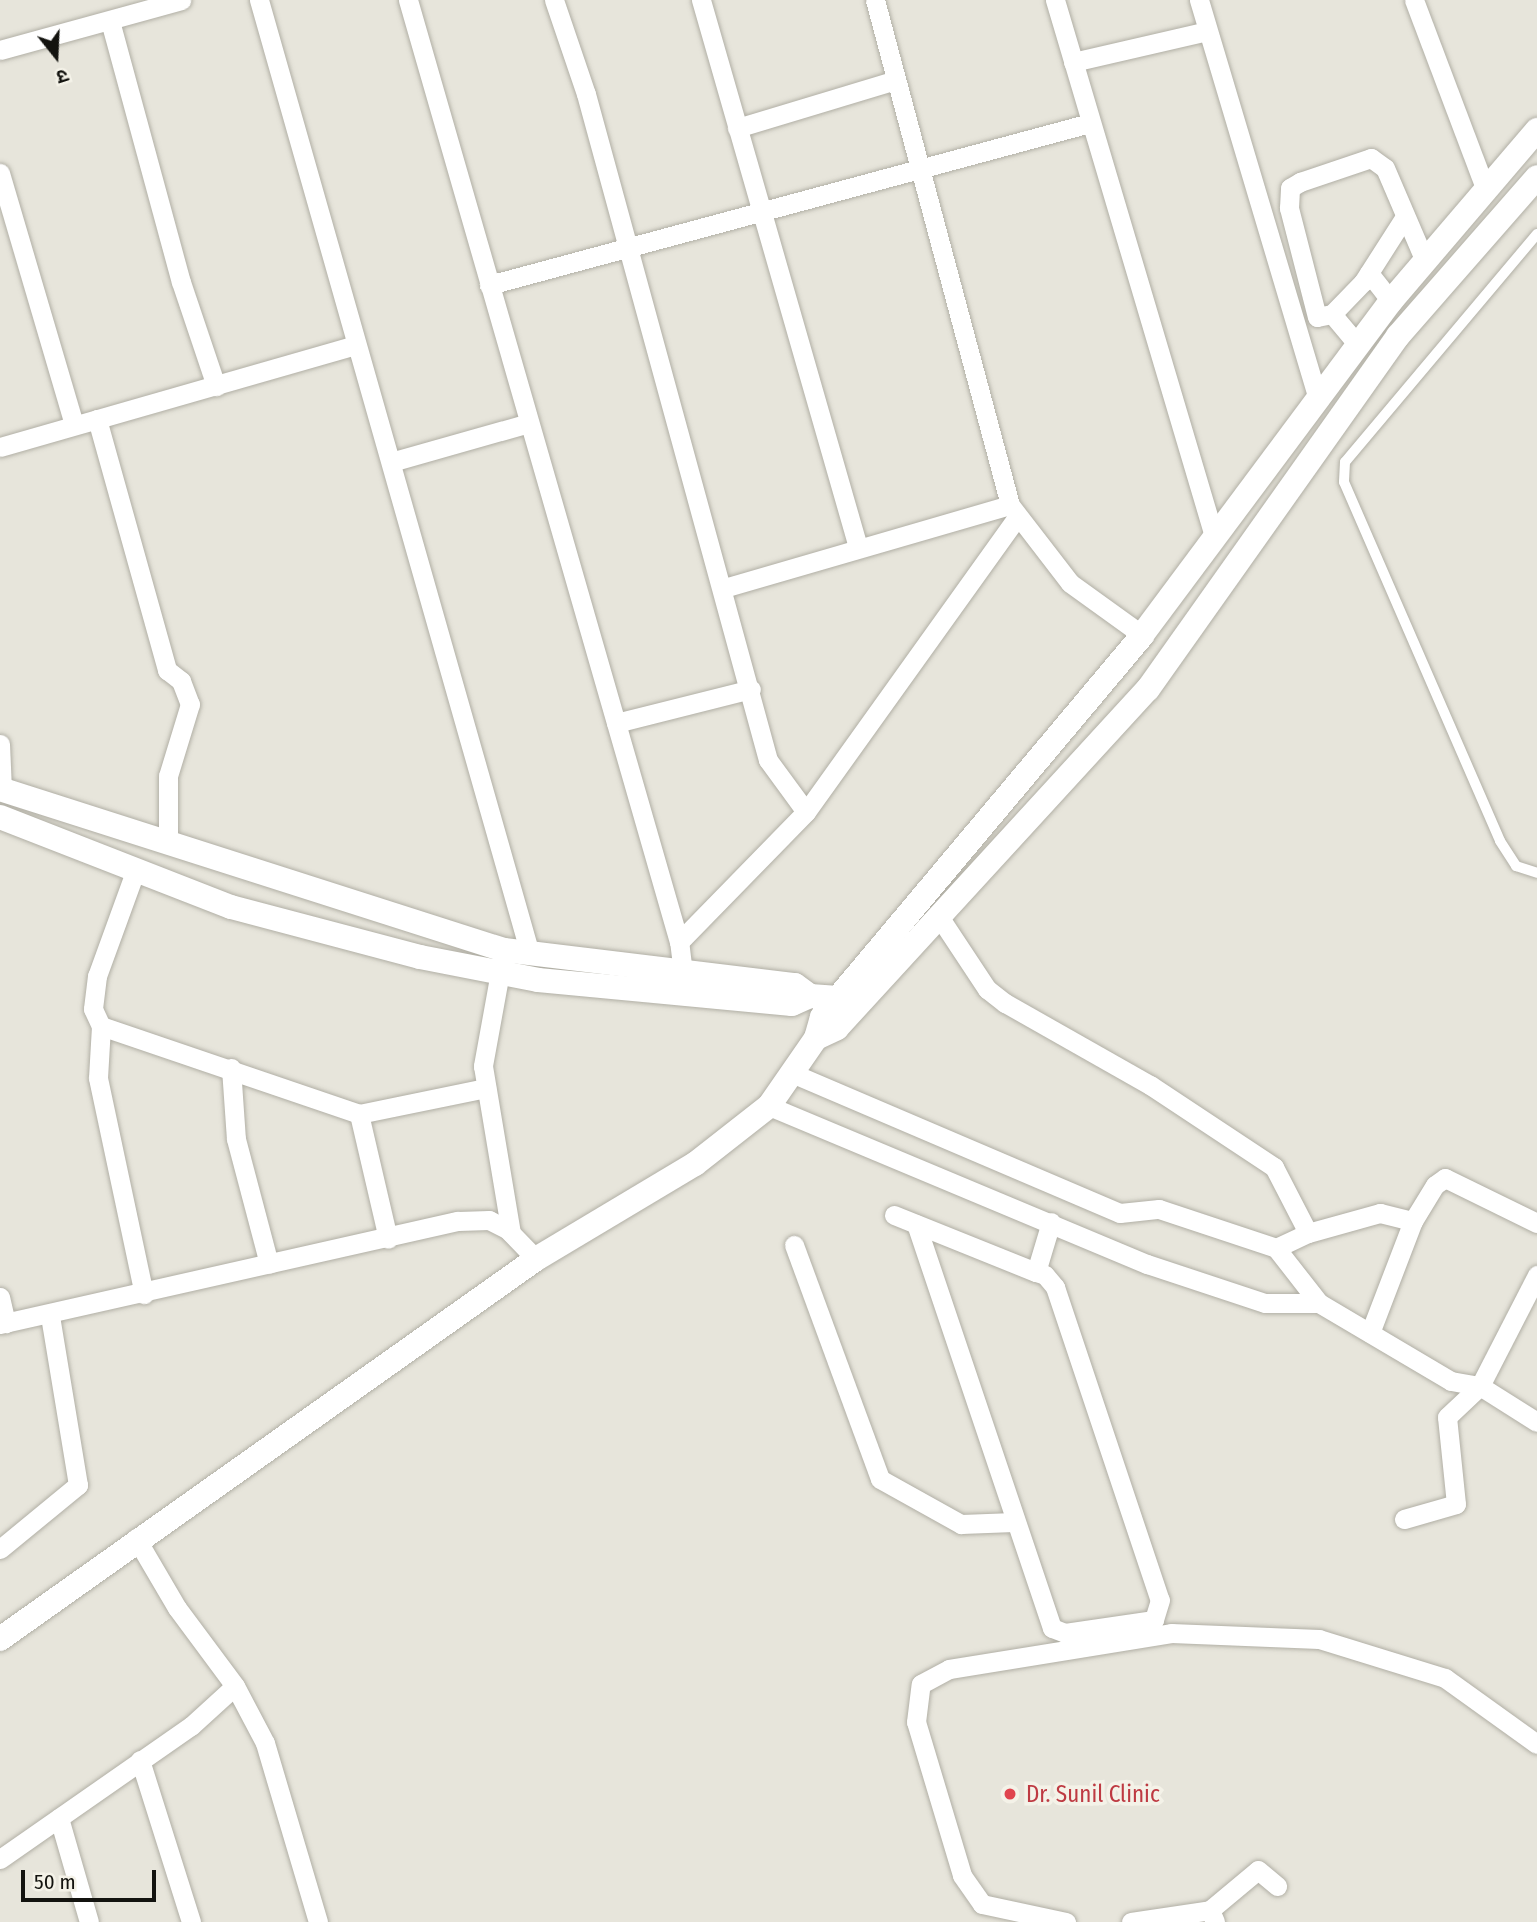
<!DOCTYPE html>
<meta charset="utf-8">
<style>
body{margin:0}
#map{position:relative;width:1537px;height:1922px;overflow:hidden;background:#e7e5db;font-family:"Fira Sans Condensed","Noto Sans Devanagari",sans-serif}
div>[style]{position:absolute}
.roads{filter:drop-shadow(0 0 2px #b1afa5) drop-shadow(0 0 2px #b1afa5)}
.service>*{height:10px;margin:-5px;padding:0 5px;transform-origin:5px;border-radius:5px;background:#fff}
.minor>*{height:19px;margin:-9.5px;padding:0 9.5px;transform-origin:9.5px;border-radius:9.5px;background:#fff}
.tertiary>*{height:24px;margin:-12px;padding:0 12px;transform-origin:12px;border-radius:12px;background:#fff}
.dots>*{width:19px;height:19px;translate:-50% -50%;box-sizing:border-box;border:4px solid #f4f2e8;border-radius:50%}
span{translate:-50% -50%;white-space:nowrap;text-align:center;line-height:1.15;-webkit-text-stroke:7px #f4f2e8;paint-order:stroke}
.health-label{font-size:23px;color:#be3a42}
.left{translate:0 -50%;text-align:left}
.north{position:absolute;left:21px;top:21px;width:70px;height:70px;-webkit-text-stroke:5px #f4f2e8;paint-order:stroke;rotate:162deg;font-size:19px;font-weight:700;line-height:28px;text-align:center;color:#13130f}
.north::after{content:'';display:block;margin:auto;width:24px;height:32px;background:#13130f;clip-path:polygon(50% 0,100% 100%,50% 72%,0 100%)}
.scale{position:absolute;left:21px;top:1870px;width:135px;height:32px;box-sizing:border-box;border:4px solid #13130f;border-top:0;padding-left:9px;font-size:21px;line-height:24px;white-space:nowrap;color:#13130f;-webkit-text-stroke:5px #f4f2e8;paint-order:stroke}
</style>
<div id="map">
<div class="roads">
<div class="service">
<div style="left:1537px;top:234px;width:298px;rotate:130.1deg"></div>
<div style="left:1345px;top:462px;width:20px;rotate:93deg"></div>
<div style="left:1344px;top:482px;width:391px;rotate:66.5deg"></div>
<div style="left:1500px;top:841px;width:30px;rotate:57deg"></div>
<div style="left:1516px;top:866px;width:22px;rotate:18deg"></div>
</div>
<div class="minor">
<div style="left:259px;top:0;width:992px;rotate:74.14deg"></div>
<div style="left:408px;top:0;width:980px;rotate:73.95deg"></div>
<div style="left:554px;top:0;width:99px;rotate:71.2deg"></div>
<div style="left:586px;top:94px;width:690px;rotate:74.72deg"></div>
<div style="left:768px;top:760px;width:64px;rotate:53.8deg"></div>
<div style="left:701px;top:0;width:569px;rotate:73.99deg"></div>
<div style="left:875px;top:0;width:523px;rotate:75.03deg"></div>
<div style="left:1010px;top:505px;width:98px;rotate:52.4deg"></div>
<div style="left:1070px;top:583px;width:89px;rotate:35.8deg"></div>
<div style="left:1055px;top:0;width:559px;rotate:73.48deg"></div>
<div style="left:1199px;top:0;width:417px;rotate:73.4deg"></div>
<div style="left:1414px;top:0;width:198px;rotate:69.3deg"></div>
<div style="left:110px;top:21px;width:270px;rotate:74.8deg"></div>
<div style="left:181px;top:282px;width:110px;rotate:71.4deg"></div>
<div style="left:0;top:50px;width:188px;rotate:-15.4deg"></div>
<div style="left:1073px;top:62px;width:138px;rotate:-13deg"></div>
<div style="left:737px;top:128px;width:166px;rotate:-16.8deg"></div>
<div style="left:0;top:173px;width:262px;rotate:73.6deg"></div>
<div style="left:1404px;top:218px;width:76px;rotate:122.6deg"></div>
<div style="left:1363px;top:282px;width:45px;rotate:134.1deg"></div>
<div style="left:1332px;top:314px;width:15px;rotate:169deg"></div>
<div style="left:1317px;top:317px;width:113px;rotate:-104.4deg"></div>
<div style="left:1289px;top:208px;width:20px;rotate:-87deg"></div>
<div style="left:1290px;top:188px;width:12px;rotate:-31deg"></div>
<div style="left:1300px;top:182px;width:75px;rotate:-18.7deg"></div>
<div style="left:1371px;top:158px;width:17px;rotate:36deg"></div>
<div style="left:1385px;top:168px;width:99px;rotate:66.8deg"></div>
<div style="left:1369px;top:273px;width:36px;rotate:52deg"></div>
<div style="left:489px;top:285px;width:622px;rotate:-15.09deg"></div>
<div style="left:1332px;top:314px;width:39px;rotate:50deg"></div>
<div style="left:97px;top:419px;width:261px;rotate:74.4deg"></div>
<div style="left:167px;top:670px;width:18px;rotate:38deg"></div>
<div style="left:181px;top:681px;width:25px;rotate:69deg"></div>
<div style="left:190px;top:704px;width:75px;rotate:107deg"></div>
<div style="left:168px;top:776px;width:68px;rotate:90deg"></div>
<div style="left:0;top:447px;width:370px;rotate:-16deg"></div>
<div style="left:391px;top:462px;width:143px;rotate:-15.8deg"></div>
<div style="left:724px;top:588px;width:298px;rotate:-16.2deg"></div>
<div style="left:616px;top:723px;width:139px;rotate:-14.1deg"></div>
<div style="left:0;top:744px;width:46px;rotate:87.5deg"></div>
<div style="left:136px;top:869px;width:114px;rotate:110deg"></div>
<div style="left:97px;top:976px;width:33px;rotate:97deg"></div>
<div style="left:93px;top:1009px;width:19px;rotate:65deg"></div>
<div style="left:101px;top:1026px;width:52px;rotate:93.3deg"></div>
<div style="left:98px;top:1078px;width:221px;rotate:78deg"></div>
<div style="left:938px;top:915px;width:89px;rotate:56.5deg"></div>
<div style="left:987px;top:989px;width:23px;rotate:38deg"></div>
<div style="left:1005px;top:1003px;width:167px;rotate:29.5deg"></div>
<div style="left:1150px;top:1085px;width:149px;rotate:33.5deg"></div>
<div style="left:1274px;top:1167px;width:74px;rotate:62.7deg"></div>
<div style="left:1308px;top:1233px;width:35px;rotate:155deg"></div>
<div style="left:502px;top:961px;width:107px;rotate:100.3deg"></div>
<div style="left:483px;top:1066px;width:169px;rotate:80.5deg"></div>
<div style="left:683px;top:973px;width:31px;rotate:-97deg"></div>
<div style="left:679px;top:942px;width:182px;rotate:-45.7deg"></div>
<div style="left:806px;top:812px;width:360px;rotate:-54.4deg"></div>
<div style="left:101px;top:1026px;width:273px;rotate:18.8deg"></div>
<div style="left:359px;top:1114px;width:130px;rotate:-11.6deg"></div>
<div style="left:231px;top:1068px;width:71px;rotate:86deg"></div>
<div style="left:236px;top:1139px;width:129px;rotate:75.2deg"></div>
<div style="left:794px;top:1074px;width:354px;rotate:23.1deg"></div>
<div style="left:1120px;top:1213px;width:39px;rotate:-6deg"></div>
<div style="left:1159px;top:1209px;width:123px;rotate:18.4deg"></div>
<div style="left:1276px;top:1248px;width:70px;rotate:52deg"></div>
<div style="left:1319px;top:1303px;width:153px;rotate:30.6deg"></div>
<div style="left:1451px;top:1381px;width:29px;rotate:10deg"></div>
<div style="left:1480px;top:1386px;width:67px;rotate:32.3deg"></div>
<div style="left:769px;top:1106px;width:410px;rotate:22.7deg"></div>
<div style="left:1147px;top:1264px;width:124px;rotate:18.3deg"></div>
<div style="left:1265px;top:1303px;width:54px"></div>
<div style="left:359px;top:1114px;width:128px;rotate:76.9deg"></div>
<div style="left:894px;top:1215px;width:153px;rotate:21.9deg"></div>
<div style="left:1036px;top:1272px;width:9px;rotate:18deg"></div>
<div style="left:1045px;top:1275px;width:16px;rotate:50deg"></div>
<div style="left:1055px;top:1287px;width:330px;rotate:71.5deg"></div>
<div style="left:1160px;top:1600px;width:21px;rotate:107deg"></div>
<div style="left:1154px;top:1620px;width:90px;rotate:171.7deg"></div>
<div style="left:1065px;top:1633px;width:14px;rotate:-159deg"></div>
<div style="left:1052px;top:1628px;width:426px;rotate:-108.6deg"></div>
<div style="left:1308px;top:1233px;width:75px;rotate:-15.5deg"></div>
<div style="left:1380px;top:1213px;width:34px;rotate:14deg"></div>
<div style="left:794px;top:1245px;width:249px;rotate:69.8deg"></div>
<div style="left:880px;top:1479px;width:93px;rotate:29.1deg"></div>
<div style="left:961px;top:1524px;width:53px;rotate:-2.2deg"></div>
<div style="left:1036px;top:1272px;width:52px;rotate:-73.3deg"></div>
<div style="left:0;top:1297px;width:27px;rotate:77deg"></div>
<div style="left:0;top:1324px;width:469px;rotate:-12.7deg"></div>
<div style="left:458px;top:1221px;width:31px;rotate:-2deg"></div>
<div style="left:489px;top:1220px;width:20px;rotate:27deg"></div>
<div style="left:507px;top:1229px;width:42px;rotate:46deg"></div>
<div style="left:1370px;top:1333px;width:120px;rotate:-69deg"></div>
<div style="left:1413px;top:1221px;width:42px;rotate:-58.6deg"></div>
<div style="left:1435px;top:1185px;width:12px;rotate:-35deg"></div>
<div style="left:1445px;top:1178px;width:102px;rotate:26.1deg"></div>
<div style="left:1404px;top:1519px;width:54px;rotate:-16.1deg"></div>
<div style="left:1456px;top:1504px;width:87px;rotate:-95.9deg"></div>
<div style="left:1447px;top:1417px;width:45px;rotate:-43.2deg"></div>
<div style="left:1480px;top:1386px;width:125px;rotate:-62.8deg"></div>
<div style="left:0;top:1549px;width:101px;rotate:-39.4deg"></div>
<div style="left:78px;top:1485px;width:171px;rotate:-99.4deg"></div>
<div style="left:235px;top:1686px;width:64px;rotate:62.2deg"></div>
<div style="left:265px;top:1743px;width:187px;rotate:73.5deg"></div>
<div style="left:140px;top:1760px;width:170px;rotate:72.5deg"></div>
<div style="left:59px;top:1818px;width:108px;rotate:73.9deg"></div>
<div style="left:0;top:1859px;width:233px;rotate:-34.9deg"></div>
<div style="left:191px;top:1726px;width:59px;rotate:-42.3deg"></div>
<div style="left:235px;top:1686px;width:97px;rotate:-126.6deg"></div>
<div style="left:177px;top:1608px;width:81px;rotate:-120.4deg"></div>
<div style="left:1210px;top:1910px;width:62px;rotate:-39.8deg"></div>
<div style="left:1258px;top:1870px;width:25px;rotate:40deg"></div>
<div style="left:1066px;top:1922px;width:86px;rotate:-167.9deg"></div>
<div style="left:982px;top:1904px;width:35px;rotate:-125deg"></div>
<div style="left:962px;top:1875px;width:160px;rotate:-106.7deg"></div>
<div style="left:916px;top:1722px;width:38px;rotate:-83deg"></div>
<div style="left:921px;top:1684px;width:32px;rotate:-28deg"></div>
<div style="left:949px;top:1669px;width:225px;rotate:-9.2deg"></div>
<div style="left:1171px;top:1633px;width:148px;rotate:2.3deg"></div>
<div style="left:1319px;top:1639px;width:132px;rotate:17.2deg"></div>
<div style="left:1445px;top:1678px;width:113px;rotate:35.7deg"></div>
<div style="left:1131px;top:1922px;width:80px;rotate:-8.6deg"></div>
<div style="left:1210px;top:1910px;width:13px;rotate:67deg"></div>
</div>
<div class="tertiary">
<div style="left:0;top:789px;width:529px;rotate:17.72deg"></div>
<div style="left:504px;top:950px;width:293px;rotate:6.9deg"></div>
<div style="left:795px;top:985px;width:19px;rotate:36deg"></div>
<div style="left:0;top:817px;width:248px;rotate:21.3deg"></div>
<div style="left:231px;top:907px;width:196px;rotate:14.8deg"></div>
<div style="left:420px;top:957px;width:120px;rotate:11deg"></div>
<div style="left:538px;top:980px;width:255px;rotate:5.4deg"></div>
<div style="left:792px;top:1004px;width:20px;rotate:-24deg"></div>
<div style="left:810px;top:996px;width:39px;rotate:4deg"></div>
<div style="left:816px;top:1038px;width:23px;rotate:-25deg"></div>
<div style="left:837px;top:1028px;width:460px;rotate:-47.5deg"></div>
<div style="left:1148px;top:689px;width:433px;rotate:-54.7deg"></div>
<div style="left:1398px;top:336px;width:211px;rotate:-48.8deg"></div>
<div style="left:0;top:1639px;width:657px;rotate:-35.33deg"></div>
<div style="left:536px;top:1259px;width:185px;rotate:-30.9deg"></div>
<div style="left:695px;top:1164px;width:94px;rotate:-38.1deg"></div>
<div style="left:769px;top:1106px;width:83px;rotate:-55.3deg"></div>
<div style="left:816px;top:1038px;width:22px;rotate:-74deg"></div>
<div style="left:822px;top:1017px;width:498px;rotate:-50deg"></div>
<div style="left:1142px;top:635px;width:417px;rotate:-53.3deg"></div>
<div style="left:1391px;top:301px;width:225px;rotate:-49.5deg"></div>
</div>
</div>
<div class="dots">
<div style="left:1010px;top:1794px;background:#e0444e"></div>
</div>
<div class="health-label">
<span class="left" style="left:1026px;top:1794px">Dr. Sunil Clinic</span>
</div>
<div class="north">उ</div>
<div class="scale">50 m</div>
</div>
